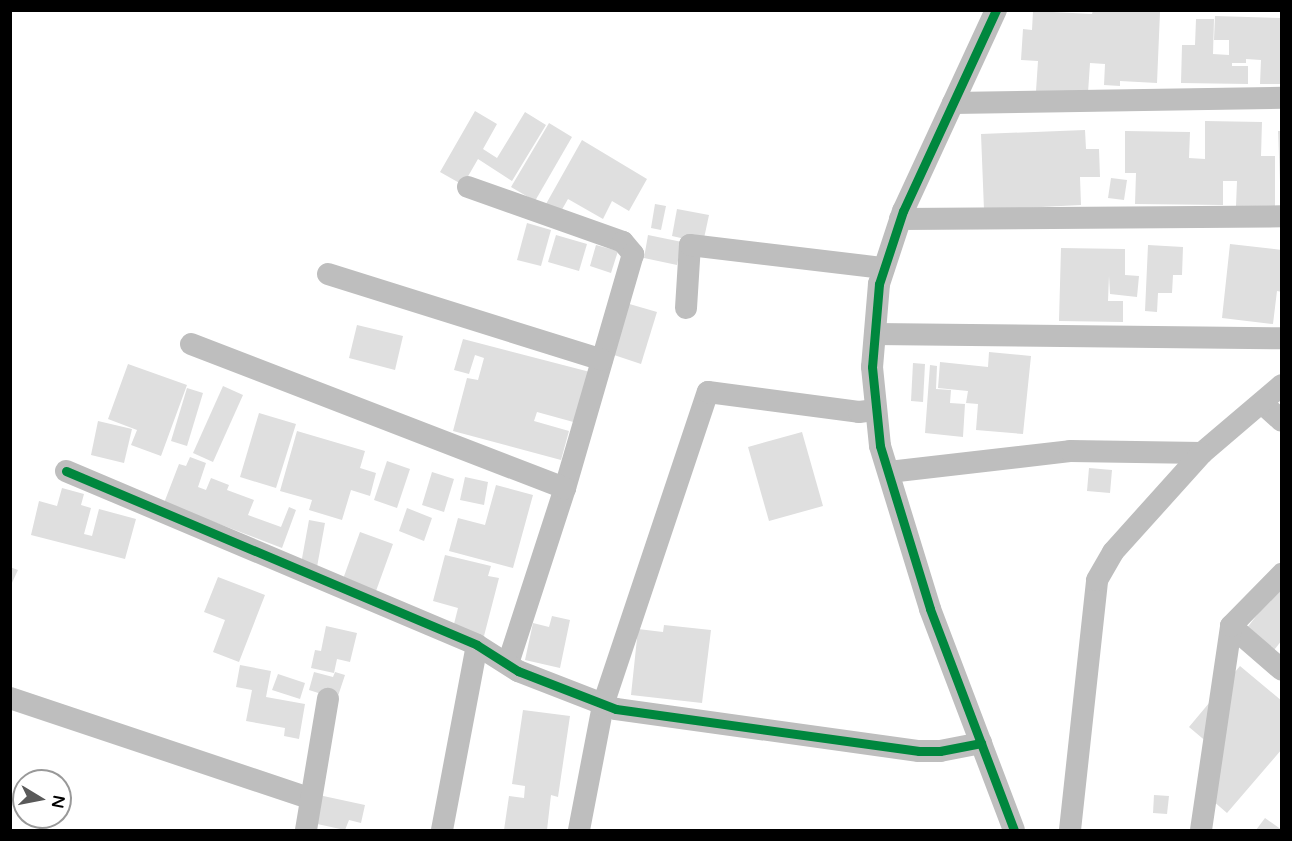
<!DOCTYPE html>
<style>
body{margin:0}
#map{position:relative;width:1292px;height:841px;overflow:hidden;background:#fff;font-family:"Varela Round",sans-serif}
div>[style]{position:absolute}
.building>*{inset:0;background:#dfdfdf}
.minor>*{height:22px;margin:-11px;padding:0 11px;transform-origin:11px;border-radius:11px;background:#bebebe}
.cycleway>*{height:9px;margin:-4.5px;padding:0 4.5px;transform-origin:4.5px;border-radius:4.5px;background:#00873e}
span{translate:-50% -50%;white-space:nowrap;text-align:center;line-height:1.15;-webkit-text-stroke:5px #fff;paint-order:stroke}
.frame{position:absolute;inset:0;border:12px solid #000;pointer-events:none}
.north{position:absolute;left:12px;top:769px;width:60px;height:60px;box-sizing:border-box;background:#fff;border:2px solid #999;border-radius:50%;rotate:100deg;font-size:16px;font-weight:700;line-height:24px;text-align:center;color:#000}
.north::after{content:'';display:block;margin:auto;width:21px;height:27px;background:#595959;clip-path:polygon(50% 0,100% 100%,50% 72%,0 100%)}
</style>
<div id="map">
<div class="building">
<div style="clip-path:polygon(1093px 10px,1160px 12px,1157px 83px,1120px 81px,1120px 86px,1104px 85px,1105px 64px,1090px 63px,1088px 93px,1036px 91px,1038px 61px,1021px 60px,1023px 29px,1032px 30px,1033px 11px,1092px 14px)"></div>
<div style="clip-path:polygon(1215px 16px,1282px 18px,1282px 84px,1260px 84px,1261px 60px,1246px 59px,1246px 63px,1232px 63px,1232px 66px,1248px 66px,1248px 84px,1181px 83px,1182px 45px,1195px 45px,1196px 19px,1214px 19px,1213px 54px,1229px 55px,1229px 40px,1214px 40px)"></div>
<div style="clip-path:polygon(475px 111px,497px 124px,483px 149px,497px 158px,525px 112px,546px 125px,512px 181px,478px 159px,463px 185px,440px 172px)"></div>
<div style="clip-path:polygon(1205px 121px,1262px 122px,1261px 156px,1275px 156px,1275px 207px,1236px 206px,1237px 181px,1223px 181px,1223px 205px,1135px 204px,1136px 173px,1125px 173px,1125px 131px,1190px 132px,1189px 158px,1205px 159px)"></div>
<div style="clip-path:polygon(549px 123px,572px 137px,535px 201px,511px 187px)"></div>
<div style="clip-path:polygon(1085px 130px,1086px 149px,1099px 149px,1100px 177px,1080px 177px,1081px 205px,984px 210px,981px 134px)"></div>
<div style="clip-path:polygon(1278px 131px,1282px 131px,1282px 182px,1280px 182px)"></div>
<div style="clip-path:polygon(582px 140px,647px 179px,629px 211px,612px 201px,603px 219px,568px 199px,560px 213px,546px 204px)"></div>
<div style="clip-path:polygon(1111px 178px,1127px 180px,1124px 200px,1108px 198px)"></div>
<div style="clip-path:polygon(655px 204px,666px 206px,661px 230px,651px 228px)"></div>
<div style="clip-path:polygon(677px 209px,709px 215px,703px 243px,672px 236px)"></div>
<div style="clip-path:polygon(527px 223px,551px 230px,541px 266px,517px 260px)"></div>
<div style="clip-path:polygon(556px 235px,587px 244px,579px 271px,548px 262px)"></div>
<div style="clip-path:polygon(648px 235px,682px 242px,677px 265px,644px 258px)"></div>
<div style="clip-path:polygon(1230px 244px,1282px 250px,1282px 292px,1277px 291px,1273px 324px,1222px 318px)"></div>
<div style="clip-path:polygon(596px 245px,618px 251px,611px 273px,590px 266px)"></div>
<div style="clip-path:polygon(1148px 245px,1183px 247px,1182px 275px,1173px 275px,1172px 293px,1158px 293px,1157px 312px,1145px 311px)"></div>
<div style="clip-path:polygon(1061px 248px,1125px 249px,1125px 275px,1139px 276px,1137px 297px,1110px 294px,1109px 276px,1108px 301px,1123px 301px,1123px 322px,1059px 321px)"></div>
<div style="clip-path:polygon(626px 303px,657px 312px,641px 364px,611px 354px)"></div>
<div style="clip-path:polygon(357px 325px,403px 336px,395px 370px,349px 358px)"></div>
<div style="clip-path:polygon(463px 339px,590px 372px,577px 423px,537px 412px,534px 421px,569px 431px,561px 460px,453px 431px,467px 378px,478px 380px,484px 358px,475px 355px,469px 374px,454px 370px)"></div>
<div style="clip-path:polygon(989px 352px,1031px 356px,1023px 434px,976px 430px,978px 404px,966px 403px,968px 391px,938px 388px,940px 362px,988px 367px)"></div>
<div style="clip-path:polygon(913px 363px,925px 364px,923px 402px,911px 401px)"></div>
<div style="clip-path:polygon(128px 364px,187px 385px,161px 456px,131px 445px,137px 430px,108px 419px)"></div>
<div style="clip-path:polygon(930px 365px,937px 366px,936px 389px,951px 390px,950px 403px,965px 404px,963px 437px,925px 433px)"></div>
<div style="clip-path:polygon(223px 386px,243px 395px,213px 462px,193px 453px)"></div>
<div style="clip-path:polygon(187px 388px,203px 393px,187px 446px,171px 441px)"></div>
<div style="clip-path:polygon(259px 413px,296px 424px,276px 488px,240px 477px)"></div>
<div style="clip-path:polygon(98px 421px,132px 429px,124px 463px,91px 455px)"></div>
<div style="clip-path:polygon(297px 431px,365px 451px,360px 468px,376px 473px,370px 496px,351px 490px,342px 520px,309px 510px,312px 500px,280px 491px)"></div>
<div style="clip-path:polygon(802px 432px,823px 506px,769px 521px,748px 447px)"></div>
<div style="clip-path:polygon(190px 457px,206px 463px,198px 487px,206px 490px,211px 478px,229px 485px,227px 490px,254px 500px,248px 515px,281px 527px,289px 507px,296px 510px,282px 548px,164px 503px,179px 464px,186px 466px)"></div>
<div style="clip-path:polygon(387px 461px,410px 469px,397px 508px,374px 500px)"></div>
<div style="clip-path:polygon(1089px 468px,1112px 470px,1110px 493px,1087px 491px)"></div>
<div style="clip-path:polygon(432px 472px,454px 479px,444px 512px,422px 505px)"></div>
<div style="clip-path:polygon(465px 477px,488px 482px,484px 505px,460px 500px)"></div>
<div style="clip-path:polygon(496px 485px,533px 495px,513px 568px,449px 551px,458px 518px,485px 525px)"></div>
<div style="clip-path:polygon(62px 488px,84px 494px,81px 505px,91px 508px,84px 534px,92px 536px,99px 509px,136px 519px,125px 559px,31px 535px,39px 501px,57px 506px)"></div>
<div style="clip-path:polygon(407px 508px,432px 518px,424px 541px,399px 531px)"></div>
<div style="clip-path:polygon(309px 520px,325px 523px,317px 567px,301px 564px)"></div>
<div style="clip-path:polygon(360px 532px,393px 544px,376px 591px,343px 579px)"></div>
<div style="clip-path:polygon(445px 555px,491px 566px,488px 576px,499px 578px,484px 636px,453px 628px,458px 608px,433px 601px)"></div>
<div style="clip-path:polygon(10px 567px,18px 570px,10px 587px)"></div>
<div style="clip-path:polygon(218px 577px,265px 595px,239px 662px,213px 652px,225px 620px,204px 612px)"></div>
<div style="clip-path:polygon(1282px 583px,1282px 640px,1271px 654px,1243px 633px)"></div>
<div style="clip-path:polygon(552px 616px,570px 620px,560px 668px,525px 660px,533px 623px,549px 627px)"></div>
<div style="clip-path:polygon(664px 625px,711px 630px,702px 703px,631px 695px,638px 629px,663px 632px)"></div>
<div style="clip-path:polygon(326px 626px,357px 633px,350px 662px,337px 659px,334px 673px,311px 668px,315px 650px,321px 651px)"></div>
<div style="clip-path:polygon(240px 665px,271px 671px,266px 697px,305px 704px,299px 739px,284px 736px,285px 728px,246px 721px,252px 690px,236px 687px)"></div>
<div style="clip-path:polygon(1240px 666px,1282px 701px,1282px 749px,1227px 813px,1205px 794px,1221px 754px,1189px 727px)"></div>
<div style="clip-path:polygon(314px 672px,333px 677px,335px 672px,345px 675px,337px 699px,309px 690px)"></div>
<div style="clip-path:polygon(278px 674px,305px 683px,300px 699px,272px 690px)"></div>
<div style="clip-path:polygon(523px 710px,570px 716px,558px 797px,551px 795px,547px 830px,504px 830px,509px 796px,524px 798px,525px 786px,512px 784px)"></div>
<div style="clip-path:polygon(314px 794px,365px 805px,361px 823px,349px 820px,345px 830px,308px 822px)"></div>
<div style="clip-path:polygon(1154px 795px,1169px 796px,1167px 814px,1153px 813px)"></div>
<div style="clip-path:polygon(1265px 818px,1282px 830px,1256px 830px)"></div>
</div>
<div class="minor">
<div style="left:996px;top:10px;width:221px;rotate:114.8deg"></div>
<div style="left:903px;top:211px;width:77px;rotate:108.2deg"></div>
<div style="left:879px;top:284px;width:83px;rotate:94.8deg"></div>
<div style="left:872px;top:367px;width:79px;rotate:84.2deg"></div>
<div style="left:880px;top:446px;width:170px;rotate:72.9deg"></div>
<div style="left:930px;top:609px;width:236px;rotate:69.2deg"></div>
<div style="left:953px;top:103px;width:329px;rotate:-0.9deg"></div>
<div style="left:468px;top:187px;width:164px;rotate:19.5deg"></div>
<div style="left:623px;top:242px;width:16px;rotate:50deg"></div>
<div style="left:633px;top:254px;width:244px;rotate:106.2deg"></div>
<div style="left:565px;top:488px;width:184px;rotate:108deg"></div>
<div style="left:900px;top:219px;width:382px;rotate:-0.4deg"></div>
<div style="left:328px;top:274px;width:287px;rotate:17.4deg"></div>
<div style="left:686px;top:308px;width:63px;rotate:-86.4deg"></div>
<div style="left:690px;top:245px;width:195px;rotate:6.8deg"></div>
<div style="left:875px;top:334px;width:407px;rotate:0.6deg"></div>
<div style="left:191px;top:344px;width:401px;rotate:21.1deg"></div>
<div style="left:1263px;top:404px;width:25px;rotate:42deg"></div>
<div style="left:66px;top:471px;width:446px;rotate:22.9deg"></div>
<div style="left:477px;top:645px;width:49px;rotate:32.4deg"></div>
<div style="left:518px;top:671px;width:105px;rotate:21.2deg"></div>
<div style="left:616px;top:709px;width:306px;rotate:7.9deg"></div>
<div style="left:919px;top:751px;width:21px"></div>
<div style="left:940px;top:751px;width:42px;rotate:-11deg"></div>
<div style="left:889px;top:472px;width:182px;rotate:-6.6deg"></div>
<div style="left:1070px;top:451px;width:132px;rotate:0.9deg"></div>
<div style="left:1202px;top:453px;width:105px;rotate:-40.4deg"></div>
<div style="left:1231px;top:626px;width:67px;rotate:40.8deg"></div>
<div style="left:10px;top:698px;width:317px;rotate:18.5deg"></div>
<div style="left:306px;top:830px;width:133px;rotate:-80.5deg"></div>
<div style="left:442px;top:830px;width:188px;rotate:-79.3deg"></div>
<div style="left:579px;top:830px;width:127px;rotate:-79.1deg"></div>
<div style="left:603px;top:705px;width:330px;rotate:-71.5deg"></div>
<div style="left:708px;top:392px;width:152px;rotate:7.5deg"></div>
<div style="left:859px;top:412px;width:17px;rotate:-7deg"></div>
<div style="left:1070px;top:830px;width:251px;rotate:-83.8deg"></div>
<div style="left:1097px;top:580px;width:32px;rotate:-60deg"></div>
<div style="left:1113px;top:552px;width:133px;rotate:-48deg"></div>
<div style="left:1201px;top:830px;width:206px;rotate:-81.6deg"></div>
<div style="left:1231px;top:626px;width:73px;rotate:-45.6deg"></div>
</div>
<div class="cycleway">
<div style="left:996px;top:10px;width:221px;rotate:114.8deg"></div>
<div style="left:903px;top:211px;width:77px;rotate:108.2deg"></div>
<div style="left:879px;top:284px;width:83px;rotate:94.8deg"></div>
<div style="left:872px;top:367px;width:79px;rotate:84.2deg"></div>
<div style="left:880px;top:446px;width:170px;rotate:72.9deg"></div>
<div style="left:930px;top:609px;width:236px;rotate:69.2deg"></div>
<div style="left:66px;top:471px;width:446px;rotate:22.9deg"></div>
<div style="left:477px;top:645px;width:49px;rotate:32.4deg"></div>
<div style="left:518px;top:671px;width:105px;rotate:21.2deg"></div>
<div style="left:616px;top:709px;width:306px;rotate:7.9deg"></div>
<div style="left:919px;top:751px;width:21px"></div>
<div style="left:940px;top:751px;width:42px;rotate:-11deg"></div>
</div>
<div class="frame"></div>
<div class="north">N</div>
</div>
